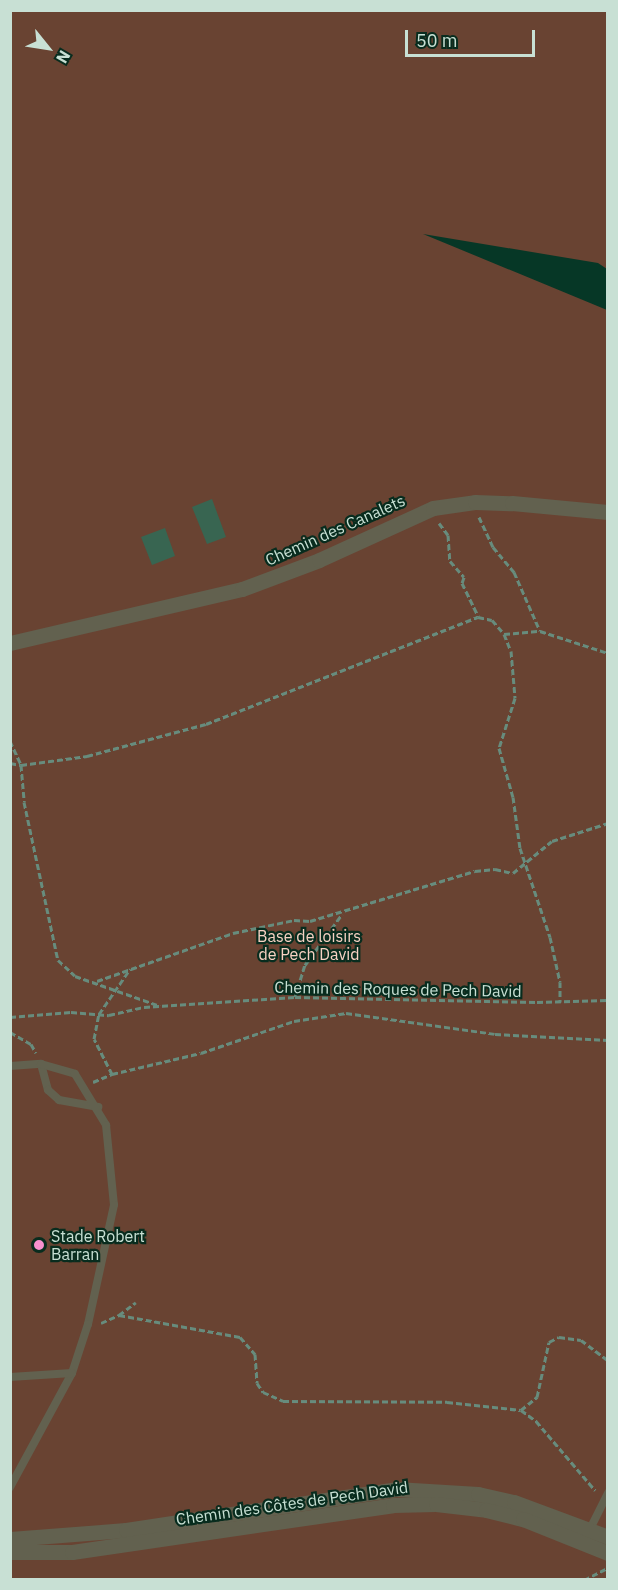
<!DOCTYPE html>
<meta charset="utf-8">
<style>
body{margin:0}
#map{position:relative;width:618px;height:1590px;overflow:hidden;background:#063726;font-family:"IBM Plex Sans",sans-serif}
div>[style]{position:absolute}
.green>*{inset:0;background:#694332}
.building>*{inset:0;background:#386551}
.path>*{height:3px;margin-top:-1.5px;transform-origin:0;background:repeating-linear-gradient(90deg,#678c7d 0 6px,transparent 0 9px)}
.lane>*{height:8px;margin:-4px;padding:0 4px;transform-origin:4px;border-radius:4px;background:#62614f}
.street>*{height:15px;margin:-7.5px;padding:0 7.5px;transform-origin:7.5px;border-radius:7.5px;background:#62614f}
.dots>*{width:16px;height:16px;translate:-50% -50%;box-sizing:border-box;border:3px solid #082c1e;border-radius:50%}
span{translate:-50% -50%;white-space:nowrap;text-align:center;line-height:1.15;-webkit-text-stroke:4.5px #082c1e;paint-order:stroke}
.street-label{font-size:16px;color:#c8e0d4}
.park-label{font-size:16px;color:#f7d2c3}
.poi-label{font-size:16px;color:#c8e0d4}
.left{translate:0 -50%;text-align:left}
.frame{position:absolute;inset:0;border:12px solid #c8e0d4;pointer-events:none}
.north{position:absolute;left:18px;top:18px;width:60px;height:60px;-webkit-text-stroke:4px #082c1e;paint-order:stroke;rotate:120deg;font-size:16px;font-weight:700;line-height:24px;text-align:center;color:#c8e0d4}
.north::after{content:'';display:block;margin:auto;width:21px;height:27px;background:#c8e0d4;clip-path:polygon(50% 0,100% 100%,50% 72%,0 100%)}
.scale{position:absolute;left:405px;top:30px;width:130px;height:27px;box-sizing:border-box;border:3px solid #c8e0d4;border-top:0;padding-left:8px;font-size:18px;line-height:21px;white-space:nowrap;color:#c8e0d4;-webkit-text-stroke:4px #082c1e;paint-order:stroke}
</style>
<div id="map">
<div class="green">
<div style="clip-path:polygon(11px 11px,607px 11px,607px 269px,598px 263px,423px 234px,607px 310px,607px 1579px,11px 1579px)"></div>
</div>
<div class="building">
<div style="clip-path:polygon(212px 499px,226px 537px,207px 544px,192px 507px)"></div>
<div style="clip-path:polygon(165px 528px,175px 556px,152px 565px,141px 537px)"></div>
</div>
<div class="path">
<div style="left:479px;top:517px;width:33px;rotate:65deg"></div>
<div style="left:493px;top:547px;width:33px;rotate:50deg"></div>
<div style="left:514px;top:572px;width:64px;rotate:66.2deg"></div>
<div style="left:439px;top:523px;width:15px;rotate:53deg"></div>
<div style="left:448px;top:535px;width:26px;rotate:86deg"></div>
<div style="left:450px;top:561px;width:21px;rotate:49deg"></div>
<div style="left:464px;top:577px;width:6px;rotate:108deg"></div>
<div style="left:462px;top:583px;width:37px;rotate:64deg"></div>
<div style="left:504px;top:634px;width:18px;rotate:68deg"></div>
<div style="left:511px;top:651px;width:47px;rotate:85.1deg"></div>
<div style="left:515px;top:698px;width:52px;rotate:107.7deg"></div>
<div style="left:499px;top:748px;width:51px;rotate:74.1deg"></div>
<div style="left:513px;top:797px;width:51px;rotate:82.2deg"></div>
<div style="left:520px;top:848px;width:94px;rotate:71.4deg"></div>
<div style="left:550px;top:937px;width:46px;rotate:77.5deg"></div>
<div style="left:560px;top:982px;width:20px;rotate:90deg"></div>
<div style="left:10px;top:741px;width:26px;rotate:65deg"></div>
<div style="left:21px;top:765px;width:37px;rotate:85deg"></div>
<div style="left:24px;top:802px;width:162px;rotate:77.9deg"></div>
<div style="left:58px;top:960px;width:23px;rotate:43deg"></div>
<div style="left:75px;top:976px;width:90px;rotate:19.4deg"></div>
<div style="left:10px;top:763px;width:11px;rotate:10deg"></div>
<div style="left:21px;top:765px;width:67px;rotate:-7.8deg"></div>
<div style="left:87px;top:756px;width:123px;rotate:-15.1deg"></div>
<div style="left:206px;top:724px;width:292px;rotate:-21.5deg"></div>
<div style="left:478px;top:617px;width:14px;rotate:12deg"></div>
<div style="left:492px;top:620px;width:18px;rotate:49deg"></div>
<div style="left:504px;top:634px;width:36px;rotate:-5deg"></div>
<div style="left:540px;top:631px;width:71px;rotate:17.9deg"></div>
<div style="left:97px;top:981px;width:144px;rotate:-19.4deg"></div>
<div style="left:233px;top:933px;width:62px;rotate:-12deg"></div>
<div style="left:294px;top:920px;width:16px;rotate:4deg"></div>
<div style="left:310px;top:921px;width:172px;rotate:-16.9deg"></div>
<div style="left:475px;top:871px;width:20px;rotate:-6deg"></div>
<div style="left:495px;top:869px;width:18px;rotate:13deg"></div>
<div style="left:513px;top:873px;width:50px;rotate:-39.4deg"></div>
<div style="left:552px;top:841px;width:59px;rotate:-17.8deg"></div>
<div style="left:295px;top:997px;width:34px;rotate:-73deg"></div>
<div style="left:305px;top:965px;width:63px;rotate:-54deg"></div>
<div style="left:10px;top:1017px;width:61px;rotate:-4.7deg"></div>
<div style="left:71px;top:1012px;width:38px;rotate:5deg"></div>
<div style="left:109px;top:1015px;width:36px;rotate:-13deg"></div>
<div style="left:144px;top:1007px;width:151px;rotate:-3.8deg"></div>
<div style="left:295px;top:997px;width:242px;rotate:1.2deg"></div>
<div style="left:537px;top:1002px;width:71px;rotate:-1.6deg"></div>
<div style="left:10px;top:1032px;width:24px;rotate:30deg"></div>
<div style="left:31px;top:1044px;width:10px;rotate:61deg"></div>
<div style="left:112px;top:1074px;width:39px;rotate:-117deg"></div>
<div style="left:94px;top:1039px;width:25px;rotate:-79deg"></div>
<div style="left:99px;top:1014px;width:55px;rotate:-55.4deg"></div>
<div style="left:93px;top:1082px;width:21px;rotate:-23deg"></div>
<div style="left:112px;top:1074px;width:91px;rotate:-13.3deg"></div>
<div style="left:201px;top:1053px;width:98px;rotate:-19deg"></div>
<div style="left:294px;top:1021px;width:53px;rotate:-8.7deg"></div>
<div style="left:346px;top:1013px;width:150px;rotate:8deg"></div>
<div style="left:495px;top:1034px;width:113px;rotate:3deg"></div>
<div style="left:119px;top:1315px;width:21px;rotate:-37deg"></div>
<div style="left:101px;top:1323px;width:20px;rotate:-24deg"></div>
<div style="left:119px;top:1315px;width:123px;rotate:10.3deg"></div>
<div style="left:240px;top:1337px;width:23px;rotate:49deg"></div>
<div style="left:255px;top:1354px;width:29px;rotate:86deg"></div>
<div style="left:257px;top:1383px;width:11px;rotate:56deg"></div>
<div style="left:263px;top:1392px;width:22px;rotate:24deg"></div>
<div style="left:283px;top:1401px;width:164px;rotate:0.3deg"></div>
<div style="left:447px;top:1402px;width:74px;rotate:6.2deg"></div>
<div style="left:521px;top:1410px;width:21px;rotate:-39deg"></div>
<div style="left:537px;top:1397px;width:56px;rotate:-77.7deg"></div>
<div style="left:549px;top:1342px;width:11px;rotate:-27deg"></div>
<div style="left:559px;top:1337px;width:22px;rotate:8deg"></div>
<div style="left:581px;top:1340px;width:34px;rotate:37deg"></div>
<div style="left:521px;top:1410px;width:19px;rotate:36deg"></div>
<div style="left:536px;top:1421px;width:91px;rotate:49.5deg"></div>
<div style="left:584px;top:1580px;width:25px;rotate:-27deg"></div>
</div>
<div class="lane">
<div style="left:41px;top:1064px;width:27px;rotate:75deg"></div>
<div style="left:48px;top:1090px;width:15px;rotate:42deg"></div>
<div style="left:59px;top:1100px;width:40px;rotate:10deg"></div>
<div style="left:10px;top:1066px;width:31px;rotate:-4deg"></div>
<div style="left:41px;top:1064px;width:35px;rotate:16deg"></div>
<div style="left:75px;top:1074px;width:60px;rotate:58.7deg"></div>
<div style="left:106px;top:1125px;width:80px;rotate:84.3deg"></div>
<div style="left:114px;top:1205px;width:122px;rotate:102.3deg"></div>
<div style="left:88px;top:1324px;width:52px;rotate:108.1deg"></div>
<div style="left:72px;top:1373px;width:130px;rotate:118.5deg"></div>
<div style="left:10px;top:1377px;width:62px;rotate:-3.7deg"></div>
<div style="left:588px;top:1533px;width:45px;rotate:-63.4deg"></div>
</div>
<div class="street">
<div style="left:10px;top:643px;width:238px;rotate:-13.1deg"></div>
<div style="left:242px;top:589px;width:82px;rotate:-20.6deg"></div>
<div style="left:319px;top:560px;width:125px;rotate:-24.5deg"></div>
<div style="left:433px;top:508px;width:42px;rotate:-8.1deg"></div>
<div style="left:475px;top:502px;width:37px;rotate:2deg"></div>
<div style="left:512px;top:503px;width:96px;rotate:5.4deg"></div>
<div style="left:10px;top:1539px;width:116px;rotate:-4.4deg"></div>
<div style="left:126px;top:1530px;width:273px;rotate:-8.6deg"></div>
<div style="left:396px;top:1489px;width:82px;rotate:3.5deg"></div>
<div style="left:478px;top:1494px;width:37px;rotate:13deg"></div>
<div style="left:514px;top:1502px;width:100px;rotate:20.4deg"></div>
<div style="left:10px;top:1552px;width:62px"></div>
<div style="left:72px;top:1552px;width:324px;rotate:-8.3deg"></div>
<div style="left:393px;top:1505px;width:43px;rotate:-1.3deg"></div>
<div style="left:436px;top:1504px;width:50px;rotate:6.8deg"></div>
<div style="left:486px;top:1510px;width:38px;rotate:14deg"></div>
<div style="left:523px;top:1519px;width:92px;rotate:21.8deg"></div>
</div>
<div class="dots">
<div style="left:39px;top:1245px;background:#f790ce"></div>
</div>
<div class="street-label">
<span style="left:335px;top:530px;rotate:-24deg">Chemin des Canalets</span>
<span style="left:398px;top:989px;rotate:1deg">Chemin des Roques de Pech David</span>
<span style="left:292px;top:1503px;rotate:-8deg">Chemin des Côtes de Pech David</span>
</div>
<div class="park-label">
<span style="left:309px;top:945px">Base de loisirs<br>de Pech David</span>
</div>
<div class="poi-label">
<span class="left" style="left:51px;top:1245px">Stade Robert<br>Barran</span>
</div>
<div class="frame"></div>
<div class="north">N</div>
<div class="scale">50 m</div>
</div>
